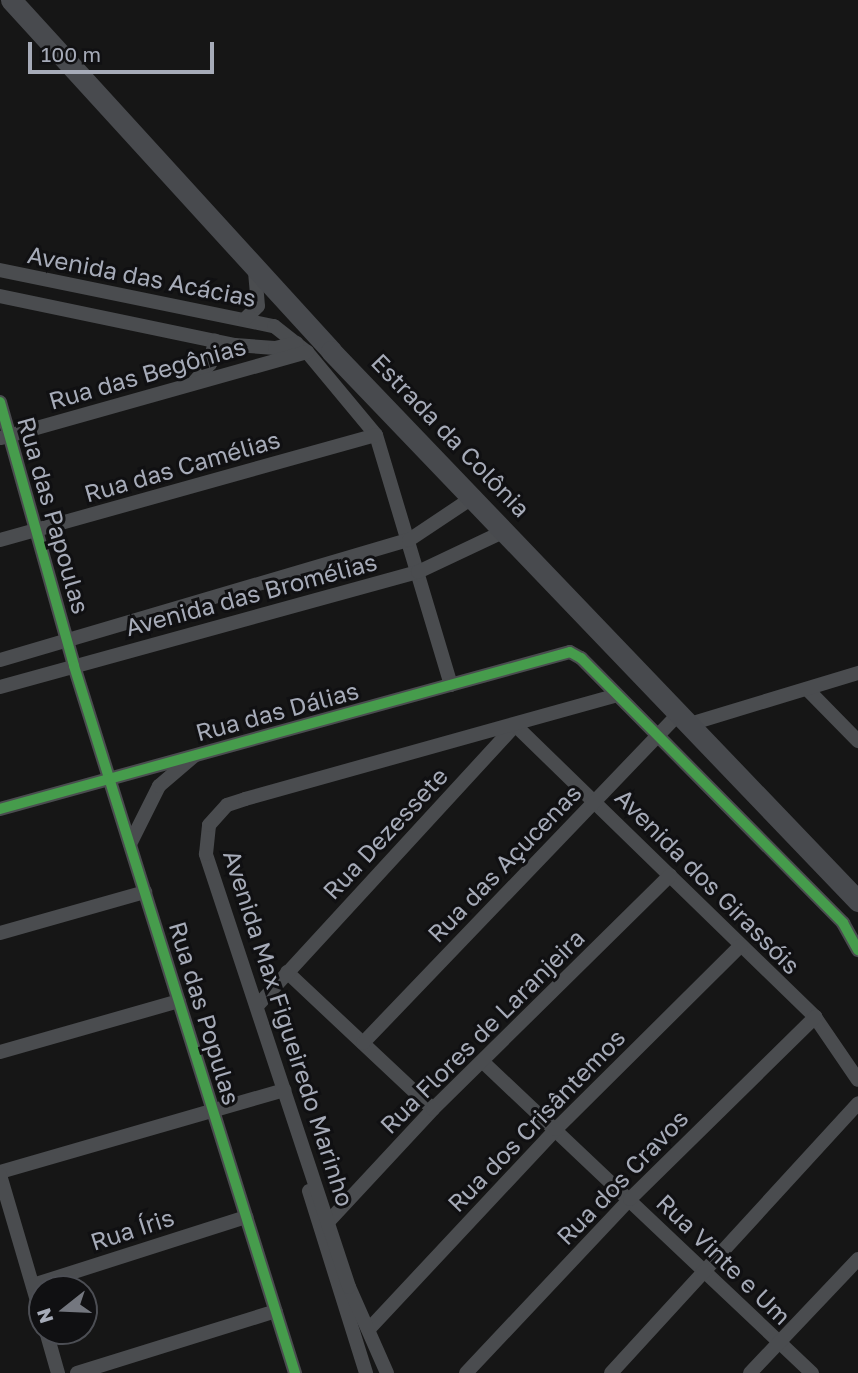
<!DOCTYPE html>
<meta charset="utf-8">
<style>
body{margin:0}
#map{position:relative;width:858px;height:1373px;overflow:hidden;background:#161616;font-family:"Golos Text",sans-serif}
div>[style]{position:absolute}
.street>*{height:14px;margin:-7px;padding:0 7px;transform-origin:7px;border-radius:7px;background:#4a4c4f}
.secondary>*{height:21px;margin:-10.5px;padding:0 10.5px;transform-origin:10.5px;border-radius:10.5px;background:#484a4e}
.cycleway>*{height:10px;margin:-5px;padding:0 5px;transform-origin:5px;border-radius:5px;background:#469c4c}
span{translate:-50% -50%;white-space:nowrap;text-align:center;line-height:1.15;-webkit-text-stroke:6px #101012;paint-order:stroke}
.street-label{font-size:24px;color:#a6abb8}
.north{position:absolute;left:28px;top:1275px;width:70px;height:70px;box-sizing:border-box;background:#101012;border:2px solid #4c4e54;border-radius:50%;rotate:252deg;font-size:19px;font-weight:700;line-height:28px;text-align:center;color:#a6abb8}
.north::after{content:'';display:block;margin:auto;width:24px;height:32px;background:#74777f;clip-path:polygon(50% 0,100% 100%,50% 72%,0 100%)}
.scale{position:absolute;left:28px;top:42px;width:186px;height:32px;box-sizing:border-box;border:4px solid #a6abb8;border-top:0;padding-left:9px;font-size:21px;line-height:24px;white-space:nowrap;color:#a6abb8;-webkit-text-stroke:5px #101012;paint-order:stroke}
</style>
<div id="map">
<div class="street">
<div style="left:0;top:270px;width:280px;rotate:11.6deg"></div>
<div style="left:274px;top:326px;width:42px;rotate:38.2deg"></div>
<div style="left:307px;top:352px;width:108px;rotate:50.3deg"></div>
<div style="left:376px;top:435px;width:261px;rotate:73.3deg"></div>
<div style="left:0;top:296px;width:240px;rotate:11.8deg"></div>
<div style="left:235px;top:345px;width:40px;rotate:4.3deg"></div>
<div style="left:275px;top:348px;width:22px;rotate:-13deg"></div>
<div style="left:245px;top:319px;width:18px;rotate:-45deg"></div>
<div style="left:258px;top:306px;width:35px;rotate:-95deg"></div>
<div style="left:195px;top:381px;width:23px;rotate:-49deg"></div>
<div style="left:210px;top:364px;width:24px;rotate:-78deg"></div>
<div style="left:0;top:402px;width:274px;rotate:74.3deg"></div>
<div style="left:74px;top:666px;width:741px;rotate:72.64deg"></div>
<div style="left:1px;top:438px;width:318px;rotate:-15.7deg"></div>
<div style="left:0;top:540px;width:390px;rotate:-15.6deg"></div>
<div style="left:0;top:660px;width:426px;rotate:-16.4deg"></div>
<div style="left:409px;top:540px;width:79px;rotate:-33.7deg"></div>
<div style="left:0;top:687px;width:434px;rotate:-15.4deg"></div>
<div style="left:418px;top:572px;width:98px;rotate:-25.3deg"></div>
<div style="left:807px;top:689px;width:73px;rotate:45.6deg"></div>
<div style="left:690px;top:724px;width:176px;rotate:-16.9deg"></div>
<div style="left:0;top:809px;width:591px;rotate:-15.4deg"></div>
<div style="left:570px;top:652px;width:13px;rotate:29deg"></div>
<div style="left:581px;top:658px;width:373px;rotate:45.3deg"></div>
<div style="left:843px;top:923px;width:31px;rotate:61deg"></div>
<div style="left:130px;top:844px;width:65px;rotate:-63.4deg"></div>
<div style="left:159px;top:786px;width:46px;rotate:-40.6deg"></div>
<div style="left:0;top:933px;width:151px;rotate:-15.8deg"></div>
<div style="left:287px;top:972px;width:200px;rotate:43.2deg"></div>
<div style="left:257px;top:1006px;width:381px;rotate:-47.4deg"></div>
<div style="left:515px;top:725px;width:419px;rotate:44.2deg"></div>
<div style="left:815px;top:1017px;width:76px;rotate:55.7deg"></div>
<div style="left:363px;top:1043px;width:455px;rotate:-46.2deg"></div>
<div style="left:0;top:1052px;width:186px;rotate:-15.9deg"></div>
<div style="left:483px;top:1062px;width:453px;rotate:43.4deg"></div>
<div style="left:0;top:1172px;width:296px;rotate:-16.1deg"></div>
<div style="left:0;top:1175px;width:149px;rotate:73.6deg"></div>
<div style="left:309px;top:1191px;width:191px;rotate:72.6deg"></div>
<div style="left:329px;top:1221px;width:153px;rotate:-47.1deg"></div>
<div style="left:433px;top:1109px;width:333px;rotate:-44.6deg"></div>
<div style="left:33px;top:1285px;width:224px;rotate:-17.7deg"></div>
<div style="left:369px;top:1329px;width:274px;rotate:-46.9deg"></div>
<div style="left:556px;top:1129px;width:260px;rotate:-44.8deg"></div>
<div style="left:46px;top:1331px;width:44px;rotate:74.1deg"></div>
<div style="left:77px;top:1373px;width:208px;rotate:-17.3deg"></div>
<div style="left:387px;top:1373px;width:94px;rotate:-113.8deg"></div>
<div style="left:349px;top:1287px;width:456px;rotate:-108.3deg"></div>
<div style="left:206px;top:854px;width:29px;rotate:-84deg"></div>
<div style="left:209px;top:825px;width:27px;rotate:-48deg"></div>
<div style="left:227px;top:805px;width:19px;rotate:-18deg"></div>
<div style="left:245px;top:799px;width:386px;rotate:-15.6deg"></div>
<div style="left:466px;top:1373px;width:239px;rotate:-46.7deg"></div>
<div style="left:630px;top:1199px;width:260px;rotate:-44.5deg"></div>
<div style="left:611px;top:1373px;width:366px;rotate:-47.5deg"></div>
<div style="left:750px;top:1373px;width:157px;rotate:-46.5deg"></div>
</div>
<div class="secondary">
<div style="left:11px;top:0;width:475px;rotate:47.6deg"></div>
<div style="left:331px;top:351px;width:762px;rotate:46.22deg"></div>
</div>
<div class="cycleway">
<div style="left:0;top:402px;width:274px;rotate:74.3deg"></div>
<div style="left:74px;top:666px;width:741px;rotate:72.64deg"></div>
<div style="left:0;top:809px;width:591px;rotate:-15.4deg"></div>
<div style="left:570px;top:652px;width:13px;rotate:29deg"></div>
<div style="left:581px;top:658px;width:373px;rotate:45.3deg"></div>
<div style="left:843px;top:923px;width:31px;rotate:61deg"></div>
</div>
<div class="street-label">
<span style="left:142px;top:276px;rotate:11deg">Avenida das Acácias</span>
<span style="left:147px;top:373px;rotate:-16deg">Rua das Begônias</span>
<span style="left:451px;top:435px;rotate:46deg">Estrada da Colônia</span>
<span style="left:182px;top:466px;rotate:-16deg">Rua das Camélias</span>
<span style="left:54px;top:515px;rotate:74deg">Rua das Papoulas</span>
<span style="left:251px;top:594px;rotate:-15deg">Avenida das Bromélias</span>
<span style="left:277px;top:711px;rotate:-15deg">Rua das Dálias</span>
<span style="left:385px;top:833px;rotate:-47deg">Rua Dezessete</span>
<span style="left:504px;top:863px;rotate:-46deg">Rua das Açucenas</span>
<span style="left:708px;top:881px;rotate:45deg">Avenida dos Girassóis</span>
<span style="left:205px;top:1013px;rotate:73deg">Rua das Populas</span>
<span style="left:289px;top:1028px;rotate:72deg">Avenida Max Figueiredo Marinho</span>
<span style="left:482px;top:1031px;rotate:-45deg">Rua Flores de Laranjeira</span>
<span style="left:536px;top:1120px;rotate:-46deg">Rua dos Crisântemos</span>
<span style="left:622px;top:1177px;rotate:-46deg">Rua dos Cravos</span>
<span style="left:132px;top:1229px;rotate:-18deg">Rua Íris</span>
<span style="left:724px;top:1259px;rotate:44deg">Rua Vinte e Um</span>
</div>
<div class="north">N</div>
<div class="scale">100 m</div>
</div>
